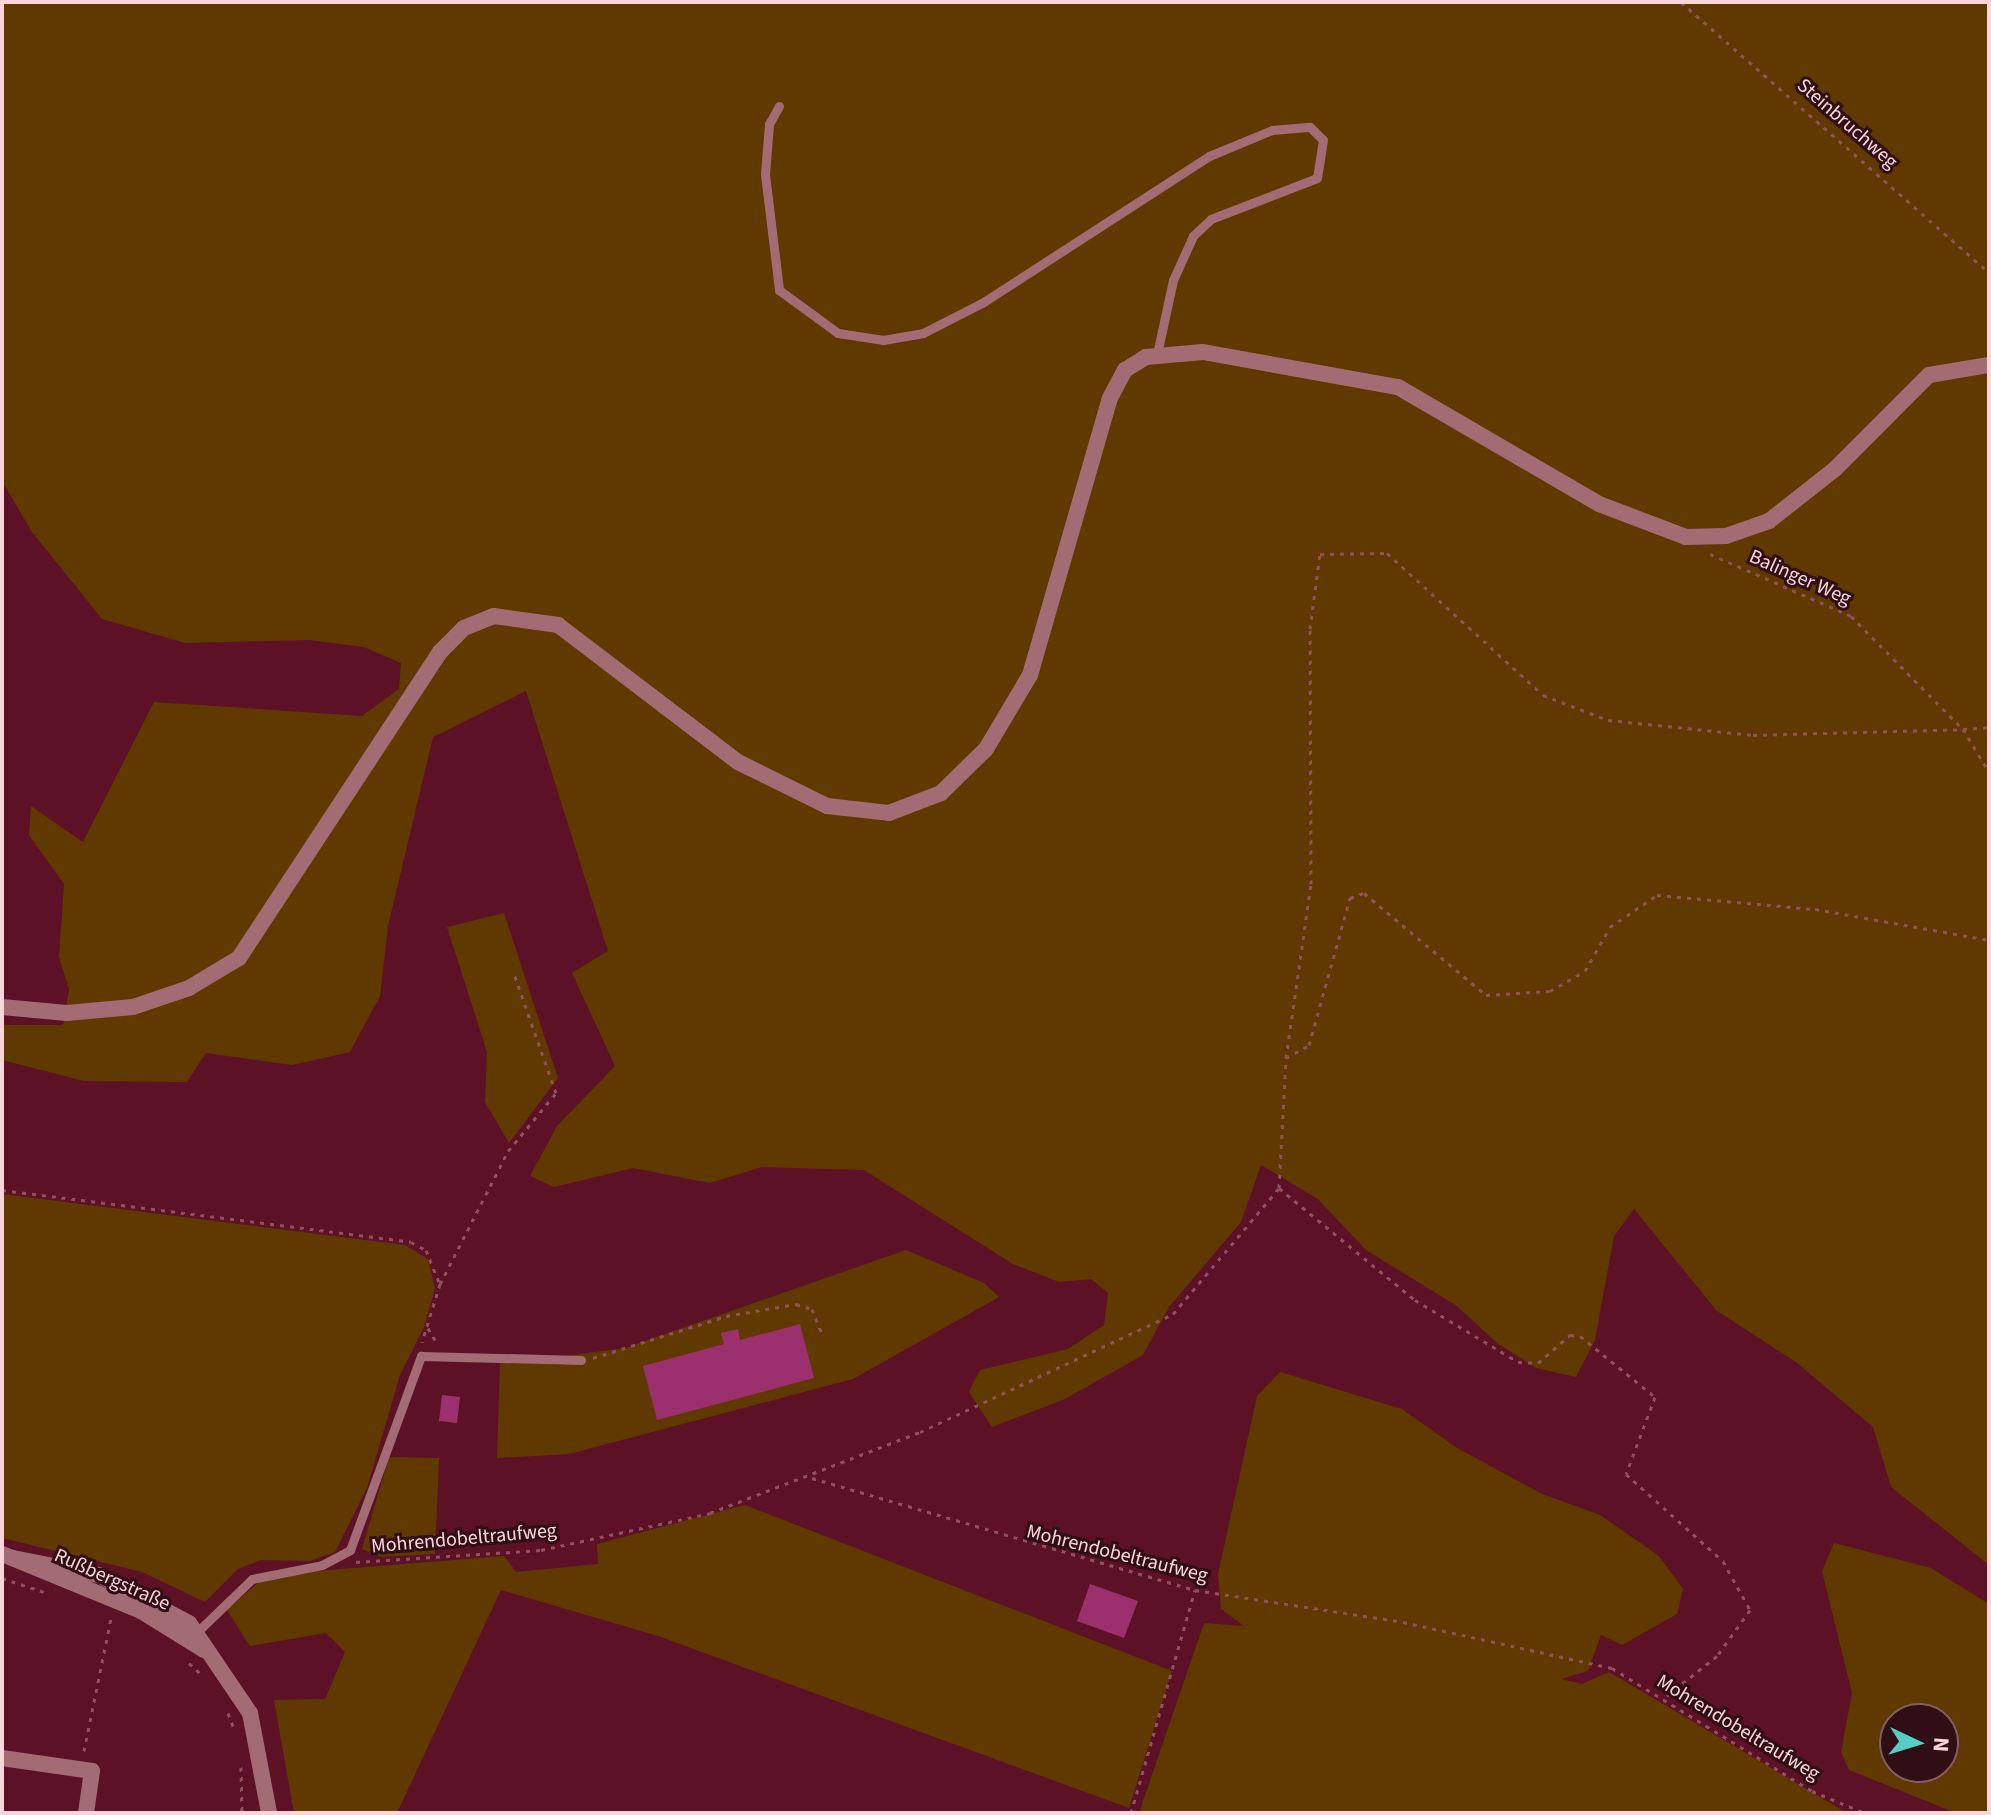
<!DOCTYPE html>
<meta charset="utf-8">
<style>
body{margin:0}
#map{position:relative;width:1991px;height:1815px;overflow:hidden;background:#5d1127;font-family:"Source Sans 3",sans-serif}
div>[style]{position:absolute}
.green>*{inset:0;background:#603900}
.building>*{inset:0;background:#9c306f}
.path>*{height:3px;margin-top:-1.5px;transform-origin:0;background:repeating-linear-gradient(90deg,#905060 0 4px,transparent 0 10px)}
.service>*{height:9px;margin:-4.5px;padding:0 4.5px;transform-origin:4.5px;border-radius:4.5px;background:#a36c75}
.minor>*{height:16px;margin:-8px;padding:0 8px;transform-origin:8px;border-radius:8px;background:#a36c75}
.tertiary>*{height:16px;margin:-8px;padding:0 8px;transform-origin:8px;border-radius:8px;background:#a36c75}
span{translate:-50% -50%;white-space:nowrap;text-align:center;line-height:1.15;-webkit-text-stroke:6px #2f0e15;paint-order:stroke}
.street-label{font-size:20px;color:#fbd5da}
.frame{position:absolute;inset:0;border:4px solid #fbd5da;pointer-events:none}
.north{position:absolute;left:1879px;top:1703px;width:80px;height:80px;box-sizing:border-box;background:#2f0e15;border:2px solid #815e64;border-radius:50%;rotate:94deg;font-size:22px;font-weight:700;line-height:32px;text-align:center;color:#fbd5da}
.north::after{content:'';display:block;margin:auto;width:28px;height:36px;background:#55cec5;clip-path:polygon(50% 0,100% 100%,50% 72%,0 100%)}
</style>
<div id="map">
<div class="green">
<div style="clip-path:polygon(2px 2px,1989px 2px,1989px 1565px,1891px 1487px,1873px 1427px,1796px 1362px,1717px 1311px,1634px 1209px,1614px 1236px,1595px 1340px,1576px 1377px,1536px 1368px,1497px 1343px,1457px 1306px,1366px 1250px,1318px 1199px,1261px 1165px,1241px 1222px,1169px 1307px,1143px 1355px,1065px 1399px,992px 1427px,969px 1392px,980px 1370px,1068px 1349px,1104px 1325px,1108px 1293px,1091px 1279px,1059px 1282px,1013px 1264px,864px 1170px,762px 1167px,710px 1183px,633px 1168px,554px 1187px,530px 1176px,557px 1126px,615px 1066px,572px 973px,608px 951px,526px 691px,433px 737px,388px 926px,380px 996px,350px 1052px,292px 1065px,206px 1053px,187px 1082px,84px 1081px,2px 1060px,2px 1025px,63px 1025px,69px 989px,59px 957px,64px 884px,29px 835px,31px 806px,83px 842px,154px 702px,362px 716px,399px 689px,401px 663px,364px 647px,309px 640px,185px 643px,102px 619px,32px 532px,2px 481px)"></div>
<div style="clip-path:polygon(504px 913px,558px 1078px,509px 1143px,485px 1102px,487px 1052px,447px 927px)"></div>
<div style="clip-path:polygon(2px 1194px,405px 1245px,428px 1259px,435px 1288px,424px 1327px,400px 1375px,367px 1488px,335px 1552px,310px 1561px,261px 1560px,238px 1569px,205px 1602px,142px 1572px,2px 1538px)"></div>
<div style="clip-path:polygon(906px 1250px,984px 1283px,999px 1297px,853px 1379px,569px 1454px,497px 1458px,500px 1361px,565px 1365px,565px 1356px,625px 1348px)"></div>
<div style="clip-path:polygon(1280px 1372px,1402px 1409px,1457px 1448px,1542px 1494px,1600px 1515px,1659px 1556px,1683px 1589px,1677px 1614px,1622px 1645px,1601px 1635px,1588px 1671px,1561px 1679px,1582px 1684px,1609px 1672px,1847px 1813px,1139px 1813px,1204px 1623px,1244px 1626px,1221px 1609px,1218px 1574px,1257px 1396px)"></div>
<div style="clip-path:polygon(389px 1457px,439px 1458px,435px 1554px,381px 1557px,362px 1549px)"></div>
<div style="clip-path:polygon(745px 1505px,1172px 1671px,1129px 1808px,658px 1636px,501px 1590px,397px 1813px,294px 1813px,274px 1700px,325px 1699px,345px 1652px,326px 1633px,250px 1646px,227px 1610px,267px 1575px,504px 1556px,516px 1572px,598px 1564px,597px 1544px)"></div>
<div style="clip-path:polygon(evenodd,1834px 1543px,1931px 1568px,1989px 1604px,1989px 1813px,1956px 1813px,1849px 1770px,1841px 1752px,1852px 1693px,1822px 1571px,1834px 1543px,1895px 1719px,1943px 1719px,1943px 1767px,1895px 1767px,1895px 1719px)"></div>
</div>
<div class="building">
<div style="clip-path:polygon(800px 1324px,814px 1378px,657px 1420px,643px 1366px,724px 1344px,721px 1333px,738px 1329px,740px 1340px)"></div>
<div style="clip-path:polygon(442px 1395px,460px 1397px,457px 1423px,439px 1421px)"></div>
<div style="clip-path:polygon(1090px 1584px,1138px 1601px,1124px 1638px,1077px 1621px)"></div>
</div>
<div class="path">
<div style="left:1681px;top:2px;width:410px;rotate:41.3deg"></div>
<div style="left:1710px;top:554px;width:154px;rotate:23.7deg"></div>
<div style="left:1851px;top:616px;width:159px;rotate:45.3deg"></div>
<div style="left:1963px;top:729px;width:26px;rotate:-4deg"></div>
<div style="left:1286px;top:1058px;width:26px;rotate:-29deg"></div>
<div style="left:1309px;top:1045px;width:153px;rotate:-74.4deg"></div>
<div style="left:1350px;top:898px;width:15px;rotate:-20deg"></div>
<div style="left:1364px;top:893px;width:159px;rotate:39.9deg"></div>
<div style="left:1486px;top:995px;width:64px;rotate:-3.6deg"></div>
<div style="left:1550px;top:991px;width:40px;rotate:-29.7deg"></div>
<div style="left:1585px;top:971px;width:51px;rotate:-60.4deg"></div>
<div style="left:1610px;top:927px;width:57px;rotate:-34.2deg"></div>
<div style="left:1657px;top:895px;width:159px;rotate:5.1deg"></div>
<div style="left:1815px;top:909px;width:177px;rotate:10.1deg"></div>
<div style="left:1279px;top:1188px;width:176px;rotate:39.5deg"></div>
<div style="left:1415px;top:1300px;width:120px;rotate:31deg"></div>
<div style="left:1518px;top:1362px;width:20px;rotate:3deg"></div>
<div style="left:1538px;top:1363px;width:43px;rotate:-41.2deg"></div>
<div style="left:1570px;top:1335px;width:10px;rotate:6deg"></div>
<div style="left:1580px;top:1336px;width:97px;rotate:39.1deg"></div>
<div style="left:1655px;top:1397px;width:82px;rotate:110.6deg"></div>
<div style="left:1626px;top:1474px;width:130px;rotate:41.9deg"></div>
<div style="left:1723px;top:1561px;width:56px;rotate:61.1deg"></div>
<div style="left:1750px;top:1610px;width:57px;rotate:125.7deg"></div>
<div style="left:1717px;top:1656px;width:68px;rotate:141.6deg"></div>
<div style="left:2px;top:1190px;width:412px;rotate:7.2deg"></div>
<div style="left:411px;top:1242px;width:17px;rotate:28deg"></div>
<div style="left:426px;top:1250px;width:37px;rotate:68deg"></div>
<div style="left:440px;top:1284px;width:61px;rotate:107.2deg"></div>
<div style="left:440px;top:1284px;width:149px;rotate:-62.9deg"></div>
<div style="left:508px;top:1151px;width:75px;rotate:-50.4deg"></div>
<div style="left:556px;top:1093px;width:129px;rotate:-109.4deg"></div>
<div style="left:428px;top:1328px;width:16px;rotate:60deg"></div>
<div style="left:593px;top:1358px;width:139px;rotate:-17.5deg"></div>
<div style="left:726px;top:1316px;width:71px;rotate:-9.7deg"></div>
<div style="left:796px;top:1304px;width:17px;rotate:17deg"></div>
<div style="left:812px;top:1309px;width:29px;rotate:68deg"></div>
<div style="left:812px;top:1478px;width:399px;rotate:16.3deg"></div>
<div style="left:1195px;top:1590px;width:210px;rotate:8.7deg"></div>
<div style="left:1403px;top:1622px;width:214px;rotate:12.4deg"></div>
<div style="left:1612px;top:1668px;width:235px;rotate:31.6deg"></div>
<div style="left:1812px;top:1791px;width:57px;rotate:22.5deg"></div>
<div style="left:356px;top:1562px;width:185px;rotate:-3.7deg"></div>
<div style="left:541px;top:1550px;width:173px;rotate:-12.3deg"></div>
<div style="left:710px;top:1513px;width:225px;rotate:-21.1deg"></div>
<div style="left:920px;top:1432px;width:279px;rotate:-25deg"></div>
<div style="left:1173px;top:1314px;width:165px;rotate:-49.9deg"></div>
<div style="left:1279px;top:1188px;width:130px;rotate:-86.9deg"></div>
<div style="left:1286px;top:1058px;width:176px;rotate:-81.8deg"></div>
<div style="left:1311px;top:884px;width:255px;rotate:-90.2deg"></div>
<div style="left:1310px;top:629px;width:76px;rotate:-82.4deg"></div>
<div style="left:1320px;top:554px;width:67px;rotate:-0.9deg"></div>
<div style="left:1387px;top:553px;width:211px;rotate:42.3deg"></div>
<div style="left:1543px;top:695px;width:70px;rotate:21deg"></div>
<div style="left:1608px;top:720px;width:146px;rotate:5.9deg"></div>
<div style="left:1753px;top:735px;width:210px;rotate:-1.6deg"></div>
<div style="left:1963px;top:729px;width:50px;rotate:58.8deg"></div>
<div style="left:2px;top:1578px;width:44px;rotate:18.4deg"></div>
<div style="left:189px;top:1663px;width:16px;rotate:43deg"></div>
<div style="left:228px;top:1713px;width:17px;rotate:69deg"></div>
<div style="left:84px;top:1751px;width:136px;rotate:-78.5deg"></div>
<div style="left:241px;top:1767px;width:46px;rotate:88.8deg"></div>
<div style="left:1131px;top:1813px;width:232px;rotate:-74deg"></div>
</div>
<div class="service">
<div style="left:779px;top:106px;width:21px;rotate:119deg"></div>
<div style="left:769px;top:124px;width:50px;rotate:94.6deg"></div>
<div style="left:765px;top:174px;width:117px;rotate:83.1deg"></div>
<div style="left:779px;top:290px;width:73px;rotate:36.1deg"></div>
<div style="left:838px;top:333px;width:46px;rotate:8.8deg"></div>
<div style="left:883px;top:340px;width:41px;rotate:-9.9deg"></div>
<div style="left:923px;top:333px;width:66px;rotate:-27deg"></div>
<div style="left:982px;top:303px;width:270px;rotate:-32.9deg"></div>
<div style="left:1209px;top:156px;width:68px;rotate:-22.4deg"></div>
<div style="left:1272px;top:130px;width:38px;rotate:-5deg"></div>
<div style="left:1310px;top:127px;width:18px;rotate:45deg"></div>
<div style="left:1323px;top:140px;width:38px;rotate:99deg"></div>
<div style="left:1317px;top:178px;width:114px;rotate:158.9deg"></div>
<div style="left:1211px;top:219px;width:25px;rotate:137deg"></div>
<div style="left:1193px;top:236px;width:48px;rotate:114.4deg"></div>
<div style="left:1173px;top:280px;width:76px;rotate:102.2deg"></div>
<div style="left:195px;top:1634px;width:79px;rotate:-44deg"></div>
<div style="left:252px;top:1579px;width:71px;rotate:-11.3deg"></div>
<div style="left:322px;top:1565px;width:32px;rotate:-28deg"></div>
<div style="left:350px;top:1550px;width:207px;rotate:-69.9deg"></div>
<div style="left:421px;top:1356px;width:160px;rotate:1.4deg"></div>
</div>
<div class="minor">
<div style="left:2px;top:1758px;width:91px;rotate:8.2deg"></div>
<div style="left:92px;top:1771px;width:42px;rotate:98.1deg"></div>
</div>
<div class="tertiary">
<div style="left:2px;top:1007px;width:65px;rotate:5.3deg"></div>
<div style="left:67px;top:1013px;width:66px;rotate:-5.2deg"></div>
<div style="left:133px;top:1007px;width:59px;rotate:-18.7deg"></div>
<div style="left:189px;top:988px;width:58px;rotate:-31deg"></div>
<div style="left:239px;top:958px;width:367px;rotate:-56.7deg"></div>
<div style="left:441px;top:651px;width:33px;rotate:-45deg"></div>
<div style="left:464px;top:628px;width:32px;rotate:-22deg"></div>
<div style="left:494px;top:616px;width:65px;rotate:8deg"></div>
<div style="left:558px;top:625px;width:226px;rotate:37.3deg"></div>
<div style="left:738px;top:762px;width:99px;rotate:26.3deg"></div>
<div style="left:827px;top:806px;width:62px;rotate:6.4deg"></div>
<div style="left:889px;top:813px;width:56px;rotate:-21deg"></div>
<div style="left:941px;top:793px;width:63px;rotate:-44.4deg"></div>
<div style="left:986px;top:749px;width:86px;rotate:-59.3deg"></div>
<div style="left:1030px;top:675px;width:288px;rotate:-73.9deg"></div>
<div style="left:1110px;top:398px;width:32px;rotate:-62deg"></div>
<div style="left:1125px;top:370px;width:25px;rotate:-32deg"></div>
<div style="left:1146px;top:357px;width:57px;rotate:-5deg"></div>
<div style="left:1203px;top:352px;width:198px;rotate:10.2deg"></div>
<div style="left:1398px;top:387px;width:233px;rotate:30.2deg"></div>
<div style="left:1599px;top:504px;width:93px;rotate:20.8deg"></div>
<div style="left:1686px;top:537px;width:40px;rotate:-1.4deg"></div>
<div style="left:1726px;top:536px;width:46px;rotate:-19.2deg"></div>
<div style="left:1769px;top:521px;width:84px;rotate:-38.2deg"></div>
<div style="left:1835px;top:469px;width:133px;rotate:-45deg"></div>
<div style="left:1929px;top:375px;width:61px;rotate:-9.5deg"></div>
<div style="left:2px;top:1554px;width:150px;rotate:22.3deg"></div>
<div style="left:141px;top:1611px;width:74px;rotate:31.8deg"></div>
<div style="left:13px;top:1558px;width:88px;rotate:11.2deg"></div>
<div style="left:99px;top:1575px;width:102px;rotate:28.1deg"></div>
<div style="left:189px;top:1623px;width:109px;rotate:55.9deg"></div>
<div style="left:250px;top:1713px;width:102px;rotate:79.2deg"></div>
</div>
<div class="street-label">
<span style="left:1847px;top:124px;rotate:41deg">Steinbruchweg</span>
<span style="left:1800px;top:578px;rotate:24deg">Balinger Weg</span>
<span style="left:464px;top:1539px;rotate:-5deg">Mohrendobeltraufweg</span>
<span style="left:1117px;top:1554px;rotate:14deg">Mohrendobeltraufweg</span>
<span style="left:112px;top:1580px;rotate:24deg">Rußbergstraße</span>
<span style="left:1738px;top:1728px;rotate:31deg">Mohrendobeltraufweg</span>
</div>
<div class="frame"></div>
<div class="north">N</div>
</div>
